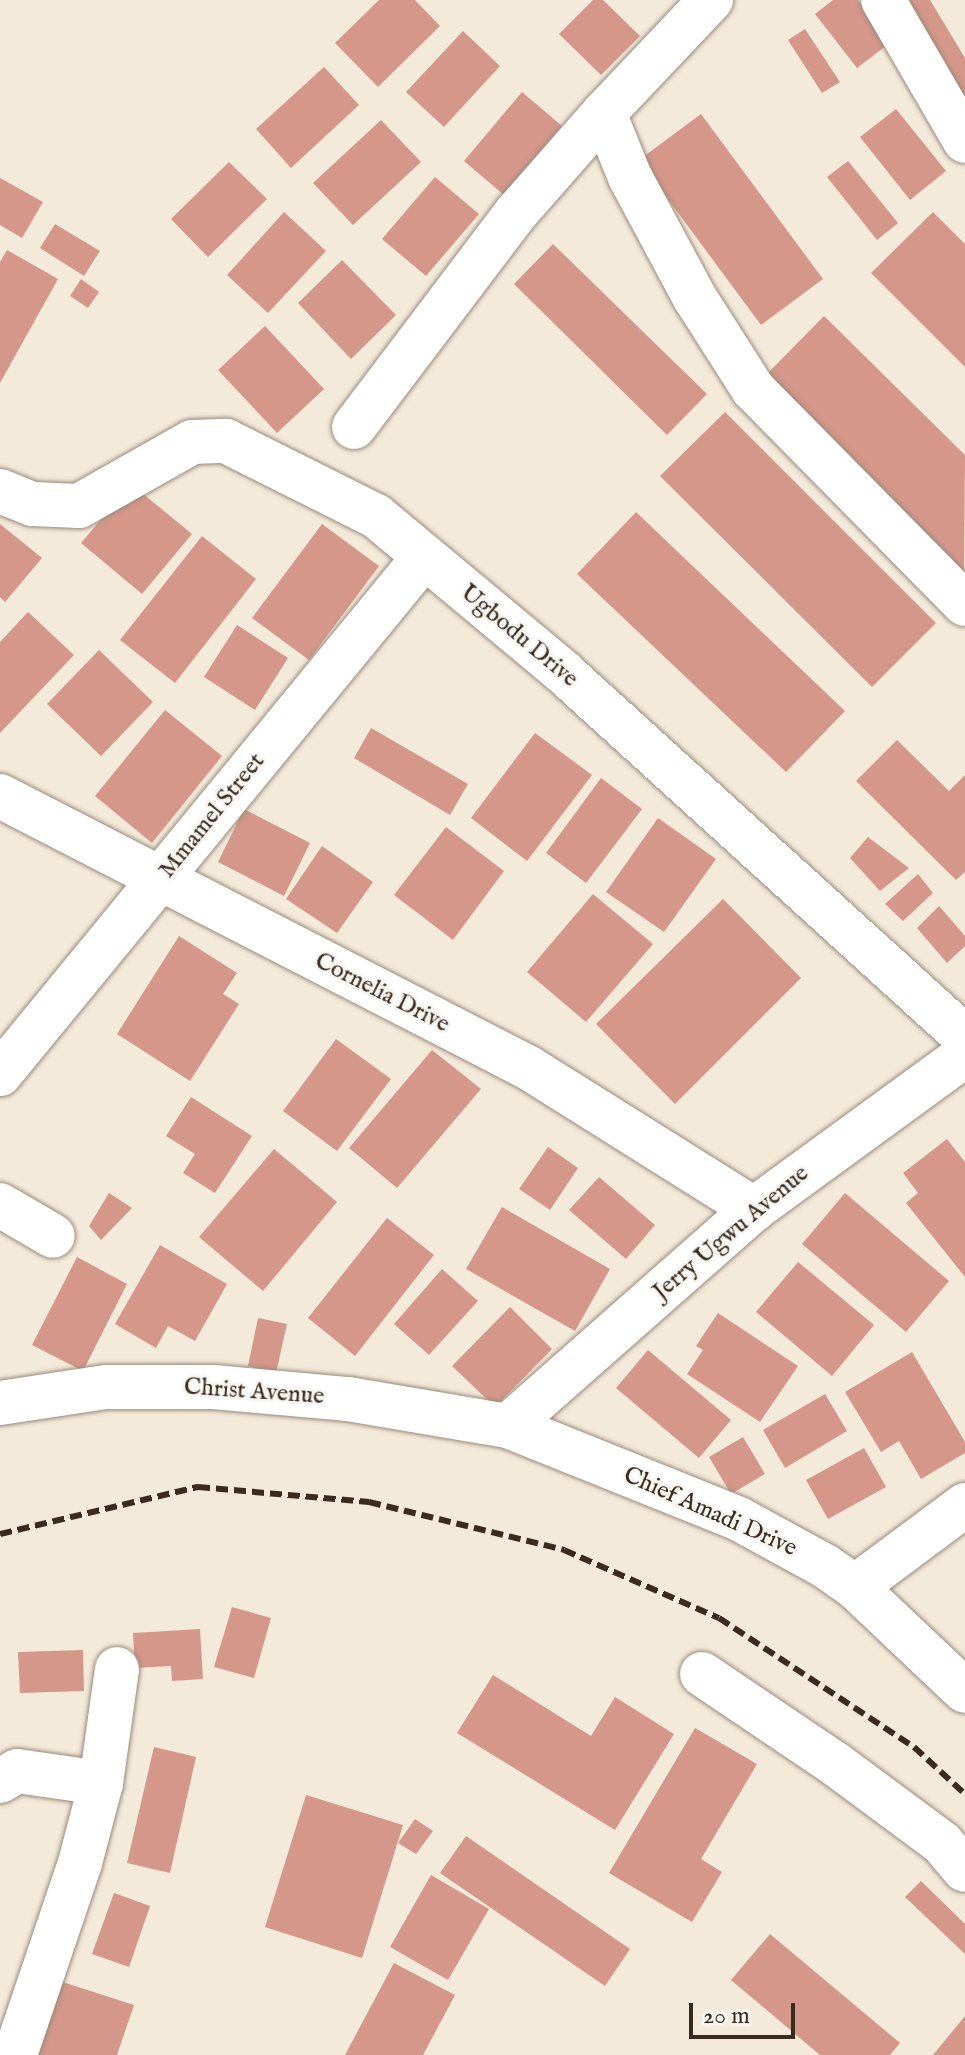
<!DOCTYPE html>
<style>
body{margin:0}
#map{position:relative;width:965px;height:2055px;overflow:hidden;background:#f4eada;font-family:"IM FELL English",serif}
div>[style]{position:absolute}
.building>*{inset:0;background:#d49789}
.roads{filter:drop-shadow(0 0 2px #988a7c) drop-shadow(0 0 2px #988a7c)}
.minor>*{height:44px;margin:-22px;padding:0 22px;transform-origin:22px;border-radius:22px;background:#fff}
.rail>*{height:6px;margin-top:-3px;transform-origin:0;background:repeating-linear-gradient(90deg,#3b2a1e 0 12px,transparent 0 18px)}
span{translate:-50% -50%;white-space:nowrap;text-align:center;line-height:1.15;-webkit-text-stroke:6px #f6f6f2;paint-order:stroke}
.street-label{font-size:24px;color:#3b2a1e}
.scale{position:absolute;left:689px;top:2003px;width:106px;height:36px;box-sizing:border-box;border:4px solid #3b2a1e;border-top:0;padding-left:10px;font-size:24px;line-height:28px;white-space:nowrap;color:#3b2a1e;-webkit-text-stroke:6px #f6f6f2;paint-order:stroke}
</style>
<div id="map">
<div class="building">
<div style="clip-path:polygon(379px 0,415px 0,440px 26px,378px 87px,335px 43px)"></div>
<div style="clip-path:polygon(593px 0,603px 0,640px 36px,601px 75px,559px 34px)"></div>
<div style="clip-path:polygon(833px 0,858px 0,891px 42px,857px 68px,815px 14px)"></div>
<div style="clip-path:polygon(897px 0,930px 0,965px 58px,965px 111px)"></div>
<div style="clip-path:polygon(805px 29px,840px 82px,822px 93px,788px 40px)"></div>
<div style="clip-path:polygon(463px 31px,500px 66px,444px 127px,406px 92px)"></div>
<div style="clip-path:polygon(324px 67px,359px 105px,291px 168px,256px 129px)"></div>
<div style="clip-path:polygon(522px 92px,562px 126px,504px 195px,464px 161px)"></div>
<div style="clip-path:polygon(896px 109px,946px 171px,910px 200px,860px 137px)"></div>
<div style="clip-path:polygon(701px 114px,823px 279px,761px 325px,639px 160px)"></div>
<div style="clip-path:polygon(381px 120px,421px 162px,353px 225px,313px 183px)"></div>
<div style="clip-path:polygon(848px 161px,898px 223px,877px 240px,827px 177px)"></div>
<div style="clip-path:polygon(229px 162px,267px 199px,208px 257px,171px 219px)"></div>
<div style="clip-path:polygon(435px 177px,479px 214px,426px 276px,382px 239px)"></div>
<div style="clip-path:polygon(0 178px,43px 202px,22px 238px,0 225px)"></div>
<div style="clip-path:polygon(284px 212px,326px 251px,268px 313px,227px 275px)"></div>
<div style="clip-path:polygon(933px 212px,965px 244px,965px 367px,871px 273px)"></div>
<div style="clip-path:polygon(55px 224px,100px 251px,84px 276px,40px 248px)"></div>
<div style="clip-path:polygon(553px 244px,707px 394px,667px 435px,514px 284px)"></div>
<div style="clip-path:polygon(7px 250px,58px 279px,0 383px,0 262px)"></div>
<div style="clip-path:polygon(342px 260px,396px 315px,351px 359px,298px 303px)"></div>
<div style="clip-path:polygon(81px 279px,99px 292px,88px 308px,70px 296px)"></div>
<div style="clip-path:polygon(824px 316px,965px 455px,964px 572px,765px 376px)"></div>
<div style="clip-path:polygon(265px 326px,324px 389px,277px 433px,218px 370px)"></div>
<div style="clip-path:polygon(725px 412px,936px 623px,872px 687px,660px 476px)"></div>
<div style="clip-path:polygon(131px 484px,192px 534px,142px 594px,81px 543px)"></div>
<div style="clip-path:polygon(636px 512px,845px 711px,786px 772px,577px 574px)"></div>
<div style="clip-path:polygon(0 524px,42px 558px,5px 602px,0 597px)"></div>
<div style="clip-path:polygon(322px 524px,379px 566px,309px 660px,252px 618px)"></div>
<div style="clip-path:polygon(202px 536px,256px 579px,175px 683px,120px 640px)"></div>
<div style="clip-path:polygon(28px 612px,74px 655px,0 733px,0 642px)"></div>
<div style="clip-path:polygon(237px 625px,288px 658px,255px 710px,204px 677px)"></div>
<div style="clip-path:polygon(99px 650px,153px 702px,101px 756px,47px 704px)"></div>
<div style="clip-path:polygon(165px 710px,222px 756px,152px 843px,95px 796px)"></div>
<div style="clip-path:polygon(371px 728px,468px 784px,450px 815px,354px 758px)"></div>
<div style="clip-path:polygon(535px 733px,592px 775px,527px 861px,471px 818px)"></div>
<div style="clip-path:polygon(897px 740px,949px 791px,965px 775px,965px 872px,956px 880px,856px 781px)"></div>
<div style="clip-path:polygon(601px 778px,642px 809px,586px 883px,546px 853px)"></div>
<div style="clip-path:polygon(244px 809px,310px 843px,284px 896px,218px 862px)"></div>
<div style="clip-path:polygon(658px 818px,716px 859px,664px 932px,606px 892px)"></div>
<div style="clip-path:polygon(446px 827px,504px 871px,453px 940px,394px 895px)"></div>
<div style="clip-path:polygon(868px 837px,909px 868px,880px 891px,850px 858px)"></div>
<div style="clip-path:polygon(322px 846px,373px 882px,337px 933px,286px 899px)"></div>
<div style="clip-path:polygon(918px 874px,933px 893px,903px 921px,885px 904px)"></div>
<div style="clip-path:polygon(593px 894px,653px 944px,586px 1022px,527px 972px)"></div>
<div style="clip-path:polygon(723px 899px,801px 978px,675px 1104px,596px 1024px)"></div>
<div style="clip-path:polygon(939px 906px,965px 936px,965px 946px,947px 963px,917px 928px)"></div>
<div style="clip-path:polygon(179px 936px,237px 973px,223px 994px,239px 1004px,190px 1081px,117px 1034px)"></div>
<div style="clip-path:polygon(336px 1039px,391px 1079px,337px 1151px,283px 1111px)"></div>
<div style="clip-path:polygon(432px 1050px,481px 1089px,397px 1188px,349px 1148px)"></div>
<div style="clip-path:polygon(191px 1097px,252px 1136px,215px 1193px,183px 1173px,195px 1154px,166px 1136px)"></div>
<div style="clip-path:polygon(947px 1139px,965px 1162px,965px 1277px,906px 1203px,918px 1193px,903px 1173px)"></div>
<div style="clip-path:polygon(548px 1147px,578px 1168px,550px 1210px,519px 1189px)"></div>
<div style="clip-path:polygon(274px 1149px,337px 1202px,263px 1291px,199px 1237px)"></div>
<div style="clip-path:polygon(599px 1177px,655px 1225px,626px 1259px,569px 1210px)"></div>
<div style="clip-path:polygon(109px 1193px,132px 1208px,101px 1240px,89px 1226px)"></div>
<div style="clip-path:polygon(845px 1193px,949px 1281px,906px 1332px,802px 1244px)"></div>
<div style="clip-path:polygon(502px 1207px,610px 1269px,575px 1331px,466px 1269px)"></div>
<div style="clip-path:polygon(387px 1218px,434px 1255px,355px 1356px,308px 1318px)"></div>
<div style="clip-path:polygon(160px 1245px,227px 1284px,195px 1341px,168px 1326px,156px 1348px,115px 1324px)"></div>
<div style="clip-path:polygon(77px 1257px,127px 1284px,83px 1371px,32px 1345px)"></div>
<div style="clip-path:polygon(798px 1262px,874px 1325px,832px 1376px,756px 1312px)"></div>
<div style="clip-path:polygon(442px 1269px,478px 1301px,429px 1355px,394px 1324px)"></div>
<div style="clip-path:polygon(510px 1307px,552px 1349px,495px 1407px,452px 1366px)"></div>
<div style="clip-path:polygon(718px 1313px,798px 1366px,760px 1422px,687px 1374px,703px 1350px,696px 1346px)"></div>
<div style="clip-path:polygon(258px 1318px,287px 1324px,276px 1373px,248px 1366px)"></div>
<div style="clip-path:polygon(648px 1350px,731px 1420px,699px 1458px,616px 1388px)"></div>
<div style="clip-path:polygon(912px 1352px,965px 1442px,965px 1453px,921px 1479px,899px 1441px,881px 1452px,845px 1392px)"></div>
<div style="clip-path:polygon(825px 1394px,847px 1431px,785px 1468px,763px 1430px)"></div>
<div style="clip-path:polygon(743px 1437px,765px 1474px,731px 1494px,709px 1457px)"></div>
<div style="clip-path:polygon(864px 1448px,886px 1487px,828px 1519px,806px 1480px)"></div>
<div style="clip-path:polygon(232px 1607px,271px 1618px,254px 1678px,214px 1667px)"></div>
<div style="clip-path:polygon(200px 1629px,203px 1679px,172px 1681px,171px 1666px,135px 1668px,133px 1633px)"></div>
<div style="clip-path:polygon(83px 1650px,84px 1691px,20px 1693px,18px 1652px)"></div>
<div style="clip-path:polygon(493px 1675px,591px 1736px,615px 1697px,674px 1734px,615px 1830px,457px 1733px)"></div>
<div style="clip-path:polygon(695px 1728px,757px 1764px,701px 1859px,722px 1872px,692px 1922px,609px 1873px)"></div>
<div style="clip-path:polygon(154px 1747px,196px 1757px,170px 1873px,127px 1863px)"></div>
<div style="clip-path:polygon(306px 1795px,403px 1825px,362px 1958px,265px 1927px)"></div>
<div style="clip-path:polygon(415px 1819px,433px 1831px,416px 1854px,398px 1843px)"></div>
<div style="clip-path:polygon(466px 1836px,630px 1949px,605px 1986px,440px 1873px)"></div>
<div style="clip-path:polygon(431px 1875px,489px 1909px,448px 1980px,390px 1947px)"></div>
<div style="clip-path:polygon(921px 1881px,965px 1924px,965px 1954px,905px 1897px)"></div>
<div style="clip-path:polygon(114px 1893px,150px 1906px,129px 1967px,92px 1954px)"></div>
<div style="clip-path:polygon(770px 1934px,900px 2043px,890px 2055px,820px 2055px,731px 1980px)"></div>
<div style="clip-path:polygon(394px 1963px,455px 1995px,423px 2055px,345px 2055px)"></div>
<div style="clip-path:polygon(47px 1977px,134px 2005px,117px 2055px,22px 2055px)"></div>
<div style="clip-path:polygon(965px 2016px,965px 2055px,933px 2055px)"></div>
</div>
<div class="roads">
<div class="minor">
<div style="left:883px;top:0;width:163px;rotate:59.8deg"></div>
<div style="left:604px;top:113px;width:69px;rotate:67.9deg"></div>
<div style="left:630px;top:177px;width:137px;rotate:61.8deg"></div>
<div style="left:695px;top:298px;width:108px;rotate:57.5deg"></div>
<div style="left:753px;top:389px;width:302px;rotate:45.4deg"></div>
<div style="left:354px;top:427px;width:268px;rotate:-52.9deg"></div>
<div style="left:516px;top:213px;width:133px;rotate:-48.7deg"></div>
<div style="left:604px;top:113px;width:156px;rotate:-46.6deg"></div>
<div style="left:0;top:491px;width:35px;rotate:22deg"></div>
<div style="left:33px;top:504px;width:46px;rotate:2.5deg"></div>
<div style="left:79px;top:506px;width:130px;rotate:-29.5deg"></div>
<div style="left:192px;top:442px;width:34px;rotate:-2deg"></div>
<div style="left:226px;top:441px;width:168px;rotate:26.6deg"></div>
<div style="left:376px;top:516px;width:244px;rotate:39.8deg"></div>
<div style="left:563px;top:672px;width:543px;rotate:42.24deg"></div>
<div style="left:0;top:796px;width:595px;rotate:27.21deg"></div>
<div style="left:529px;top:1068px;width:266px;rotate:32.1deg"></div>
<div style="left:0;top:1074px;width:669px;rotate:-50.64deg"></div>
<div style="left:0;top:1205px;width:61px;rotate:30.3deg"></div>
<div style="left:0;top:1403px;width:107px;rotate:-8.6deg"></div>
<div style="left:106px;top:1387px;width:107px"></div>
<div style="left:213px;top:1387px;width:136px;rotate:5.1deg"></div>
<div style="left:348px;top:1399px;width:162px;rotate:9.6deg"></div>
<div style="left:508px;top:1426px;width:249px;rotate:21.9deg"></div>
<div style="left:739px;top:1519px;width:98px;rotate:28.7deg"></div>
<div style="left:825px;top:1566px;width:37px;rotate:35deg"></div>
<div style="left:855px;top:1587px;width:151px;rotate:43.4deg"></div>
<div style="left:508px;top:1426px;width:328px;rotate:-41.4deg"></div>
<div style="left:754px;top:1209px;width:261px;rotate:-36.1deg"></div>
<div style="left:855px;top:1587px;width:137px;rotate:-36.7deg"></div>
<div style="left:702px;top:1674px;width:159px;rotate:34deg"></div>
<div style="left:834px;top:1763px;width:134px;rotate:36.5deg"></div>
<div style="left:942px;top:1843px;width:35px;rotate:50deg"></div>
<div style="left:0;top:1781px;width:20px;rotate:-30deg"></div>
<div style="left:17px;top:1771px;width:85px;rotate:8.1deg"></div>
<div style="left:15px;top:2055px;width:203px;rotate:-71.3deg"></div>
<div style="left:80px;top:1863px;width:83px;rotate:-75.3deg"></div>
<div style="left:101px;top:1783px;width:115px;rotate:-82deg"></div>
</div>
</div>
<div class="rail">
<div style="left:0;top:1534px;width:204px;rotate:-13.4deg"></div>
<div style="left:198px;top:1487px;width:172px;rotate:5deg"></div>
<div style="left:369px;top:1502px;width:201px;rotate:13.8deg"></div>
<div style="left:564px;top:1550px;width:169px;rotate:23.7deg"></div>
<div style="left:719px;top:1618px;width:234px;rotate:33.5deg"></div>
<div style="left:914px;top:1747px;width:69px;rotate:42.7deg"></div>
</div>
<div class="street-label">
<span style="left:519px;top:636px;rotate:40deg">Ugbodu Drive</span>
<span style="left:212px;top:816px;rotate:-51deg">Mmamel Street</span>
<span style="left:382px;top:993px;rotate:27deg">Cornelia Drive</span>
<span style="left:731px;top:1233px;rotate:-40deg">Jerry Ugwu Avenue</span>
<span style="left:254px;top:1392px;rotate:4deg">Christ Avenue</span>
<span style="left:710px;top:1512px;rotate:24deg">Chief Amadi Drive</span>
</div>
<div class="scale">20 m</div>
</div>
